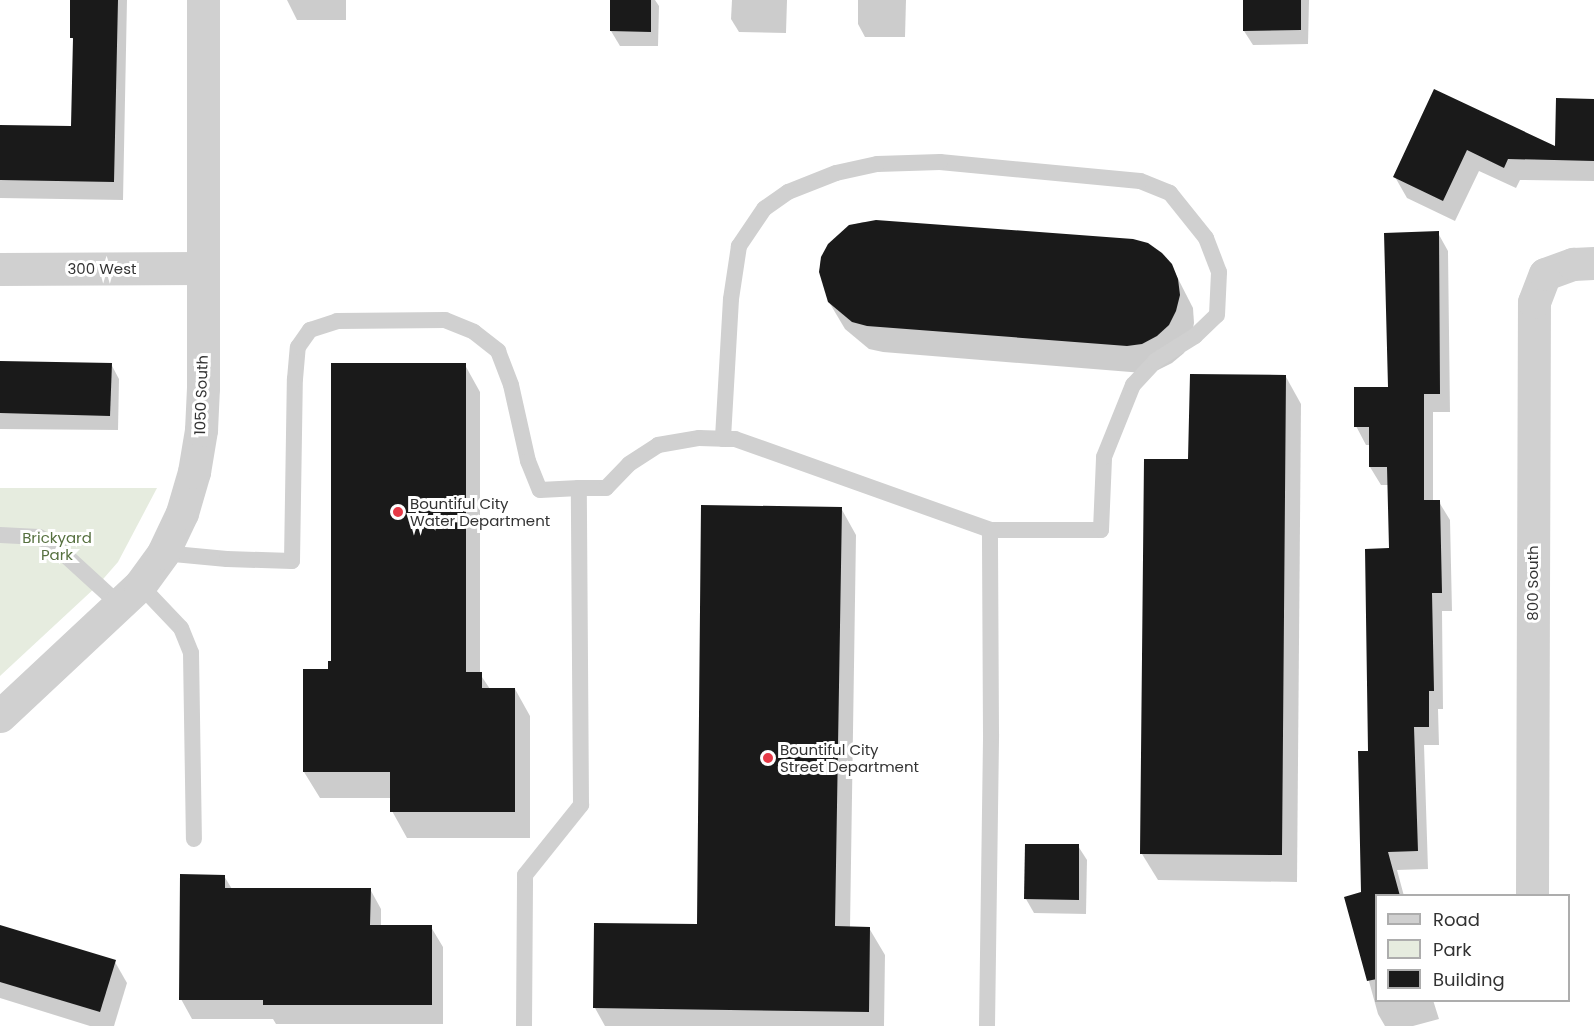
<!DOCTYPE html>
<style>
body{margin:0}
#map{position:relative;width:1594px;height:1026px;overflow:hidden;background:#fff;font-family:Poppins,sans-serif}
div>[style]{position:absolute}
.green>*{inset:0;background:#e6ecdf}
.shadow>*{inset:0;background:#0003}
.building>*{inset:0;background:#1a1a1a}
.lane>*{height:16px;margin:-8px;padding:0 8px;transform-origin:8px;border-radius:8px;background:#d0d0d0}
.street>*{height:33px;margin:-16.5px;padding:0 16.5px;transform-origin:16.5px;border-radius:16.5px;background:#d0d0d0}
.dots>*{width:16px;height:16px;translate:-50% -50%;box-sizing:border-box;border:3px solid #fff;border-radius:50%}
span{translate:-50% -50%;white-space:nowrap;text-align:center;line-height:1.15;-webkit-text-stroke:6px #fff;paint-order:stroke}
.street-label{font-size:15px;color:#333}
.poi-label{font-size:15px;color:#333}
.left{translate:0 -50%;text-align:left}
.park-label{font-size:15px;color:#56703f}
.legend{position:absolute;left:1375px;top:894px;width:195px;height:108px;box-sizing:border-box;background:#fff;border:2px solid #adadad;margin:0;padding:8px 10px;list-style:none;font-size:18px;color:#333}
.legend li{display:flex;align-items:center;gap:12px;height:30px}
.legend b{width:30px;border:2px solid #adadad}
</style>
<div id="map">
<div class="green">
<div style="clip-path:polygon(0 488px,157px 488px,118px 562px,97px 586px,0 676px)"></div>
</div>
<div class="shadow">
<div style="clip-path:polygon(72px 0,127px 0,123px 200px,0 198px,0 127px,72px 128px,74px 42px,72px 37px)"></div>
<div style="clip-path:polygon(287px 0,346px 0,346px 20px,297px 20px)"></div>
<div style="clip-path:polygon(612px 0,655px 0,659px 6px,658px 46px,620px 46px,611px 31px)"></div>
<div style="clip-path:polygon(732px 0,787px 0,786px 33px,739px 32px,731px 19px)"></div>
<div style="clip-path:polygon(858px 0,906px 0,905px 37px,865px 37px,858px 24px)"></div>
<div style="clip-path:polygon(1244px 0,1309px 0,1308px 44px,1253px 45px,1244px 31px)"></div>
<div style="clip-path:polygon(1434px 91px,1557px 149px,1594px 100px,1594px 181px,1520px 180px,1516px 188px,1479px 171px,1455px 221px,1407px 198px,1395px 177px)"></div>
<div style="clip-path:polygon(863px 222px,1133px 241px,1171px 265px,1193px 308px,1194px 323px,1191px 339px,1184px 353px,1172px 363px,1158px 370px,1143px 373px,883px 352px,869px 349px,845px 329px,829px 302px,849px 226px)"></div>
<div style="clip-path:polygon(1438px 233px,1448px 251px,1450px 412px,1433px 412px,1433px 502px,1439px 502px,1450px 520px,1452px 611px,1442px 611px,1443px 709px,1438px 709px,1439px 745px,1424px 745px,1428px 869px,1397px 870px,1404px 896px,1376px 896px,1376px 1000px,1433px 1000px,1439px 1019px,1413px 1026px,1385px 1026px,1378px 1014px,1346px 898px,1363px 893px,1370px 752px,1391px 549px,1389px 485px,1381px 485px,1370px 467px,1370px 445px,1366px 445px,1356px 426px,1389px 388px)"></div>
<div style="clip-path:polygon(0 363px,111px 364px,119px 379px,118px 430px,0 429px)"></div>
<div style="clip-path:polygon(465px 365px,480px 392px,480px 674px,490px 689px,515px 689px,530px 716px,530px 838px,407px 838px,392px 811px,392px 798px,320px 798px,304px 772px,332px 662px)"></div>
<div style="clip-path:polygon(1286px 377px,1301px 404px,1297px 882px,1158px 880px,1142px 854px,1190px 461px)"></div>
<div style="clip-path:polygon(841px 508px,856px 535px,850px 928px,869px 928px,885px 955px,884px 1026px,605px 1026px,595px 1008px,698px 925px)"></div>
<div style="clip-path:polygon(1078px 846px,1087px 860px,1086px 914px,1034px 913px,1026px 899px)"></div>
<div style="clip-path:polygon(224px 876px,232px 889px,370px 889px,381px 909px,381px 926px,431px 927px,443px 947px,443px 1024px,276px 1024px,273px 1019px,192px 1019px,181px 999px)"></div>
<div style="clip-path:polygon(0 927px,115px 962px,127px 983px,114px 1026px,90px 1026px,0 998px)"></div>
</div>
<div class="building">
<div style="clip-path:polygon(70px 0,118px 0,114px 182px,0 180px,0 125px,71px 126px,73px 38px,70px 38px)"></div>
<div style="clip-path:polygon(610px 0,651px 0,651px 32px,610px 31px)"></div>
<div style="clip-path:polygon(1243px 0,1301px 0,1301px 30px,1243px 31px)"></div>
<div style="clip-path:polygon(1434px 89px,1555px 146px,1556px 98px,1594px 99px,1594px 161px,1508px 159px,1504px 168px,1467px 150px,1443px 201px,1393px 177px)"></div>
<div style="clip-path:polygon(876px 220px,1133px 239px,1148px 243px,1162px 253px,1172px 264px,1178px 279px,1180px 295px,1176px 311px,1169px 325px,1157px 336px,1142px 344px,1127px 346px,867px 326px,852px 322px,828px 302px,819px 272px,821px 257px,828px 244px,849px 225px)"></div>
<div style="clip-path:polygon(1439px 231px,1440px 394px,1424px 394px,1424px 500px,1440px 500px,1442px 593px,1432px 593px,1434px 691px,1429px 691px,1429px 727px,1414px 727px,1418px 851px,1388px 852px,1400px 896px,1377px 896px,1377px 979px,1367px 981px,1344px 897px,1361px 892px,1358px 751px,1368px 751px,1365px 549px,1389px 548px,1387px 467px,1369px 467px,1369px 427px,1354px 427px,1354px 387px,1388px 387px,1384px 233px)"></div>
<div style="clip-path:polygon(0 361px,112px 363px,110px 416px,0 413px)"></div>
<div style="clip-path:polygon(331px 363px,466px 363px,466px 672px,482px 672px,482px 688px,515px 688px,515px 812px,390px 812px,390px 772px,303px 772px,303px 669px,328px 669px,328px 661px,331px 661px)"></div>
<div style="clip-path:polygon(1190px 374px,1286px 375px,1282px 855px,1140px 854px,1144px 459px,1188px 459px)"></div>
<div style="clip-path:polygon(701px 505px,842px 507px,835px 926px,870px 927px,869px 1012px,593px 1008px,594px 923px,697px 924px)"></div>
<div style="clip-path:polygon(1025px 844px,1079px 844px,1079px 900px,1024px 899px)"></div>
<div style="clip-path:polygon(180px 874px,225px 875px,225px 888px,371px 888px,370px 925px,432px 925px,432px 1005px,263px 1005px,263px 1000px,179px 1000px)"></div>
<div style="clip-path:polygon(0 925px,116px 960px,100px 1012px,0 982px)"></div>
</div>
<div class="lane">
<div style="left:0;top:535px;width:39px;rotate:3deg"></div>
<div style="left:39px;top:537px;width:14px;rotate:25deg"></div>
<div style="left:52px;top:543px;width:92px;rotate:42.4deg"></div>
<div style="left:163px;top:553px;width:64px;rotate:5.4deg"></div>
<div style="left:227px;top:559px;width:65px;rotate:1.8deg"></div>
<div style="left:292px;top:561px;width:182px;rotate:-89.1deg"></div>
<div style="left:295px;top:379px;width:32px;rotate:-85deg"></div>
<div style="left:298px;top:347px;width:21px;rotate:-55deg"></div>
<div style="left:310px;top:330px;width:28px;rotate:-18deg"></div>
<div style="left:337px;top:321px;width:108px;rotate:-0.5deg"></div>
<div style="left:445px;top:320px;width:31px;rotate:22deg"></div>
<div style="left:474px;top:332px;width:31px;rotate:38deg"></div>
<div style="left:498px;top:351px;width:36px;rotate:69deg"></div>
<div style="left:511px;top:385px;width:78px;rotate:77.4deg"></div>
<div style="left:528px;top:461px;width:31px;rotate:68deg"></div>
<div style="left:540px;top:490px;width:39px;rotate:-3deg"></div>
<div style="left:140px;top:585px;width:59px;rotate:46.4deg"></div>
<div style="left:181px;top:628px;width:27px;rotate:68deg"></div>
<div style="left:191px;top:653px;width:186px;rotate:89.1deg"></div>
<div style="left:524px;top:1026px;width:151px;rotate:-89.6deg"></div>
<div style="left:525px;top:875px;width:90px;rotate:-51.3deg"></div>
<div style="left:581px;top:805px;width:317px;rotate:-90.4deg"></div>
<div style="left:579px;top:488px;width:27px"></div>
<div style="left:606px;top:488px;width:33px;rotate:-46deg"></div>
<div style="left:629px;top:464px;width:35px;rotate:-33deg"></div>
<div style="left:658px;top:445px;width:42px;rotate:-9.7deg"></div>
<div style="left:699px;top:438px;width:24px;rotate:2deg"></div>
<div style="left:723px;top:439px;width:12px"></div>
<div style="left:735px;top:439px;width:271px;rotate:19.6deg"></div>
<div style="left:990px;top:530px;width:111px"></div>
<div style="left:1101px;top:530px;width:73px;rotate:-87.6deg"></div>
<div style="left:1104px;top:457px;width:78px;rotate:-68.1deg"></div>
<div style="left:1133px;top:385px;width:33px;rotate:-47deg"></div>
<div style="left:1155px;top:361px;width:47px;rotate:-32deg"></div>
<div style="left:1195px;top:336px;width:30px;rotate:-44deg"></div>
<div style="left:1217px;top:315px;width:43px;rotate:-87.3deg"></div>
<div style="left:1219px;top:272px;width:36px;rotate:-111deg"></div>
<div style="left:1206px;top:238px;width:58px;rotate:-128.7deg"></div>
<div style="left:1170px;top:193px;width:32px;rotate:-158deg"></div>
<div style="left:1140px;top:181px;width:201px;rotate:-174.6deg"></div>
<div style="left:940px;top:162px;width:63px;rotate:178.2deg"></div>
<div style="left:877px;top:164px;width:42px;rotate:167.6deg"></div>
<div style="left:836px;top:173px;width:52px;rotate:158.4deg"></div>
<div style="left:788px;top:192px;width:29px;rotate:145deg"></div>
<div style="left:764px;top:209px;width:45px;rotate:124deg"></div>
<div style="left:739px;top:246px;width:54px;rotate:98.6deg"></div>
<div style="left:731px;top:299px;width:140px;rotate:93.3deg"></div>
<div style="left:987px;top:1026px;width:292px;rotate:-89.2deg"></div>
<div style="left:991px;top:734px;width:204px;rotate:-90.3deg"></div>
</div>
<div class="street">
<div style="left:0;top:269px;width:203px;rotate:-0.3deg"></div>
<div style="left:0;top:716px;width:192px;rotate:-43.1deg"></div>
<div style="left:140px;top:585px;width:39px;rotate:-54deg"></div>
<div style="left:163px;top:553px;width:44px;rotate:-64.6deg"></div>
<div style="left:182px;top:513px;width:43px;rotate:-73.7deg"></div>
<div style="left:194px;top:472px;width:43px;rotate:-80.5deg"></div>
<div style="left:201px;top:430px;width:42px;rotate:-87.3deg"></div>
<div style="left:203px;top:388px;width:388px;rotate:-90deg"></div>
<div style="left:1532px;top:896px;width:594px;rotate:-89.81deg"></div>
<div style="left:1534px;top:302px;width:30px;rotate:-69deg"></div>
<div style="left:1545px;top:274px;width:30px;rotate:-20deg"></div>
<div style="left:1573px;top:264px;width:21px;rotate:-3deg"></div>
</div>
<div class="dots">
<div style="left:398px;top:512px;background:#e63946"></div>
<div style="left:768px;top:758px;background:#e63946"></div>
</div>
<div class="street-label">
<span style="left:102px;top:269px">300 West</span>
<span style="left:201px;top:395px;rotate:-88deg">1050 South</span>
<span style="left:1533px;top:583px;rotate:-90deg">800 South</span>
</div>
<div class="poi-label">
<span class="left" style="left:410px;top:512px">Bountiful City<br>Water Department</span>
<span class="left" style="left:780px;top:758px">Bountiful City<br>Street Department</span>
</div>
<div class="park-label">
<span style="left:57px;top:546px">Brickyard<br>Park</span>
</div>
<ul class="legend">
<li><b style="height:8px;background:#d0d0d0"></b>Road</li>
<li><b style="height:16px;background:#e6ecdf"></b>Park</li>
<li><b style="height:16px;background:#1a1a1a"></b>Building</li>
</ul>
</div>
